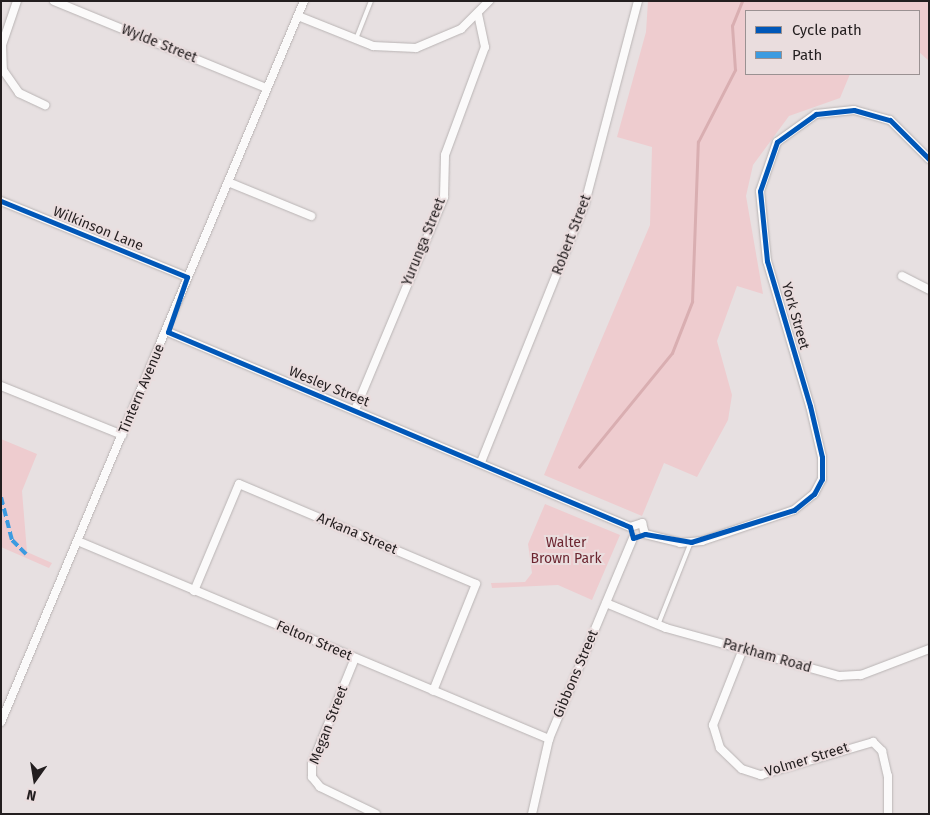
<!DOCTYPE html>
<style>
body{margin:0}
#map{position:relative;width:930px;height:815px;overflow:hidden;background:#e7e0e1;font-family:"Fira Sans",sans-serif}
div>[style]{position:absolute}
.green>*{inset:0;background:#eecccf}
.stream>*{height:2.5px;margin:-1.25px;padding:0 1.25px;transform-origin:1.25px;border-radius:1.25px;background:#d9aeb1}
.roads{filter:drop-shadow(0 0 1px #b9b4b4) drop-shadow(0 0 1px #b9b4b4)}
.service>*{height:4px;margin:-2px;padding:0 2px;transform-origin:2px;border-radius:2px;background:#fbfafa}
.minor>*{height:8px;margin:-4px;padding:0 4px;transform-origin:4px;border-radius:4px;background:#fbfafa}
.quiet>*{height:4px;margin-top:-2px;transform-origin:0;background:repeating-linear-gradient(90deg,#3c9be0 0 8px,transparent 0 12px)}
.cycleway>*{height:5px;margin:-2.5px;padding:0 2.5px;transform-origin:2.5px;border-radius:2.5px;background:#0057b8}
span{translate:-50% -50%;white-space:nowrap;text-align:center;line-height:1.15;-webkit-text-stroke:4px #eaddde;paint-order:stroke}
.street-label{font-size:14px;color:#231e1f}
.park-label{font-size:14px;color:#6c2530}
.frame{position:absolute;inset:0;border:2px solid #231e1f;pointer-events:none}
.legend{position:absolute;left:745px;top:10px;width:175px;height:65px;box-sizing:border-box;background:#eaddde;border:1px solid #9a9192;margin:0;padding:6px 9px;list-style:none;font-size:15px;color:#231e1f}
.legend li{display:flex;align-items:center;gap:10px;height:25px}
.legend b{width:25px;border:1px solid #9a9192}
.north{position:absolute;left:10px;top:755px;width:50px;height:50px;-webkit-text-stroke:4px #eaddde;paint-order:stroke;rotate:193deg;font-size:14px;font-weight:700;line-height:20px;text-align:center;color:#231e1f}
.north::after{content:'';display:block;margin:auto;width:18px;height:22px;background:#231e1f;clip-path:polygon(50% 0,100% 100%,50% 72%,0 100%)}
</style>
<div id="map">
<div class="green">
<div style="clip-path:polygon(648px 1px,929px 1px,929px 61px,919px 52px,919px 11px,746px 11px,746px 74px,850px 74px,840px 98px,789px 116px,753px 165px,746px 196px,763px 294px,737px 286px,717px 341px,732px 395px,728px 420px,697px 477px,664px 463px,642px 516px,544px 475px,650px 225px,652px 147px,617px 137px,646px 32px)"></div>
<div style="clip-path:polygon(1px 439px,37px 454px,22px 491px,27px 552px,52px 563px,49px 568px,1px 547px)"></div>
<div style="clip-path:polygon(545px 504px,620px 535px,592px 600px,558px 585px,492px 588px,491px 583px,525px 582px,532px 573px,528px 544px)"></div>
</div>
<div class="stream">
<div style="left:579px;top:467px;width:147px;rotate:-50.8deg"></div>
<div style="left:672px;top:353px;width:55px;rotate:-68.6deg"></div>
<div style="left:692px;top:302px;width:160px;rotate:-87.9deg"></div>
<div style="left:698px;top:142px;width:81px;rotate:-62.8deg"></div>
<div style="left:735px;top:70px;width:44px;rotate:-93.9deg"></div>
<div style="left:732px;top:26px;width:27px;rotate:-68deg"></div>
</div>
<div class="roads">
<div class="service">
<div style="left:356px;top:39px;width:41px;rotate:-68.5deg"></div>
<div style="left:658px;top:625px;width:89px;rotate:-68.3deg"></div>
</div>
<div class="minor">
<div style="left:17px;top:1px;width:46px;rotate:108.8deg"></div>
<div style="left:2px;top:45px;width:25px;rotate:88deg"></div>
<div style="left:3px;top:70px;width:28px;rotate:55deg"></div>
<div style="left:19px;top:93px;width:29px;rotate:25deg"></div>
<div style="left:54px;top:1px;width:227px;rotate:22.3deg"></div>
<div style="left:298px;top:16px;width:81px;rotate:21.8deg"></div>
<div style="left:373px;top:46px;width:43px;rotate:2.7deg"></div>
<div style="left:416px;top:48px;width:49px;rotate:-22.9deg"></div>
<div style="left:461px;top:29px;width:40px;rotate:-45deg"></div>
<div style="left:228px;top:182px;width:90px;rotate:22.3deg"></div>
<div style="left:1px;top:201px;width:201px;rotate:22.2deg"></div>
<div style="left:902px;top:276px;width:30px;rotate:27deg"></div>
<div style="left:168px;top:332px;width:501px;rotate:22.88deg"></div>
<div style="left:1px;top:386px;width:131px;rotate:22deg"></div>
<div style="left:355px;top:410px;width:231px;rotate:-67.3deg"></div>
<div style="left:444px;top:197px;width:42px;rotate:-88.6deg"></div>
<div style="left:445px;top:155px;width:115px;rotate:-69.7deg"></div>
<div style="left:485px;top:47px;width:34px;rotate:-102deg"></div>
<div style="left:481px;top:462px;width:279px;rotate:-68.1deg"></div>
<div style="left:585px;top:203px;width:209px;rotate:-75.3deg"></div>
<div style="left:630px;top:527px;width:13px;rotate:-18deg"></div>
<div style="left:642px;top:523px;width:11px;rotate:75deg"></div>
<div style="left:645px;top:534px;width:36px;rotate:14deg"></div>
<div style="left:680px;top:543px;width:22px;rotate:-5deg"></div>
<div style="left:702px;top:541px;width:97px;rotate:-18.6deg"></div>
<div style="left:794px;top:510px;width:26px;rotate:-39deg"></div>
<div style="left:814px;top:494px;width:17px;rotate:-62deg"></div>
<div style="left:822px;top:479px;width:22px;rotate:-90deg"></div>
<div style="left:822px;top:457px;width:52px;rotate:-103.2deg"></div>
<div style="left:810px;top:406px;width:151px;rotate:-106.5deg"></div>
<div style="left:767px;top:261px;width:70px;rotate:-95.7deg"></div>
<div style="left:760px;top:191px;width:52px;rotate:-70.9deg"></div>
<div style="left:777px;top:142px;width:48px;rotate:-35.7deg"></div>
<div style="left:816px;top:114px;width:38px;rotate:-6deg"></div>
<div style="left:854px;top:110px;width:37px;rotate:16deg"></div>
<div style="left:890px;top:120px;width:55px;rotate:45deg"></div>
<div style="left:80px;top:542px;width:509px;rotate:22.78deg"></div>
<div style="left:194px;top:591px;width:116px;rotate:-67.2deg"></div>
<div style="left:239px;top:484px;width:257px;rotate:22.9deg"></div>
<div style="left:476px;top:584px;width:115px;rotate:111.9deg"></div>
<div style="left:606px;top:603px;width:65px;rotate:22.6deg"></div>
<div style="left:666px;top:628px;width:180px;rotate:15.5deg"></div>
<div style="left:839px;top:676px;width:22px;rotate:-3deg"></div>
<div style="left:861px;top:675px;width:73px;rotate:-20.9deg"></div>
<div style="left:743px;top:649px;width:82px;rotate:111.5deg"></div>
<div style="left:713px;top:725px;width:24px;rotate:73deg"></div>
<div style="left:720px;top:748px;width:30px;rotate:44deg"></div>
<div style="left:742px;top:769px;width:20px;rotate:18deg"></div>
<div style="left:761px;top:775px;width:117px;rotate:-16.4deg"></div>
<div style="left:873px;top:742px;width:13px;rotate:45deg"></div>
<div style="left:882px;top:751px;width:26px;rotate:77deg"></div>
<div style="left:888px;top:776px;width:38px;rotate:90deg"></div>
<div style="left:355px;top:658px;width:114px;rotate:112.1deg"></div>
<div style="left:312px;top:764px;width:13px;rotate:90deg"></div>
<div style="left:312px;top:777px;width:13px;rotate:51deg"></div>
<div style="left:320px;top:787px;width:62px;rotate:25.7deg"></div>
<div style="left:1px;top:722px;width:782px;rotate:-67.21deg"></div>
<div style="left:532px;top:814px;width:77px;rotate:-77.2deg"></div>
<div style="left:549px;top:739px;width:218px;rotate:-67.3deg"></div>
</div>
</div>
<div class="quiet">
<div style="left:1px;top:497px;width:44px;rotate:75.7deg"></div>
<div style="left:12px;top:540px;width:20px;rotate:45deg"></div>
</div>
<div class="cycleway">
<div style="left:1px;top:201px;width:201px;rotate:22.2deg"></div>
<div style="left:187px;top:277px;width:58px;rotate:109.1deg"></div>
<div style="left:168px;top:332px;width:501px;rotate:22.88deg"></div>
<div style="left:630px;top:527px;width:11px;rotate:75deg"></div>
<div style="left:633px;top:538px;width:13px;rotate:-18deg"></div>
<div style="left:645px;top:534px;width:47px;rotate:9.9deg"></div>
<div style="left:691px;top:542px;width:108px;rotate:-17.3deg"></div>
<div style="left:794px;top:510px;width:26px;rotate:-39deg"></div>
<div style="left:814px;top:494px;width:17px;rotate:-62deg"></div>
<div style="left:822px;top:479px;width:22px;rotate:-90deg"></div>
<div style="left:822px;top:457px;width:52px;rotate:-103.2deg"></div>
<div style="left:810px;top:406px;width:151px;rotate:-106.5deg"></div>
<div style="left:767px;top:261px;width:70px;rotate:-95.7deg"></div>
<div style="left:760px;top:191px;width:52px;rotate:-70.9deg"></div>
<div style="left:777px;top:142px;width:48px;rotate:-35.7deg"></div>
<div style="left:816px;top:114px;width:38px;rotate:-6deg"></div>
<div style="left:854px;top:110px;width:37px;rotate:16deg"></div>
<div style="left:890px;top:120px;width:55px;rotate:45deg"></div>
</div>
<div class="street-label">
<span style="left:159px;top:44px;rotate:22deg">Wylde Street</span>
<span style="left:98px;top:229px;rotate:22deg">Wilkinson Lane</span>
<span style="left:572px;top:235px;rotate:-69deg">Robert Street</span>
<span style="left:424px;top:242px;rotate:-68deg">Yurunga Street</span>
<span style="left:795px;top:316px;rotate:74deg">York Street</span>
<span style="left:329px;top:387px;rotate:22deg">Wesley Street</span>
<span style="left:142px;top:389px;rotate:-67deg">Tintern Avenue</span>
<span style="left:357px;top:534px;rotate:23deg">Arkana Street</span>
<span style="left:314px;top:641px;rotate:23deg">Felton Street</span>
<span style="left:767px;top:656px;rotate:16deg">Parkham Road</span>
<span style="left:576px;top:674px;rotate:-67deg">Gibbons Street</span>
<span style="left:329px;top:725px;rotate:-69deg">Megan Street</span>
<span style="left:807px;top:760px;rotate:-17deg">Volmer Street</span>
</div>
<div class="park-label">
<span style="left:566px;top:551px">Walter<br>Brown Park</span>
</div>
<div class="frame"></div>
<ul class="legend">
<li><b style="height:6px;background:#0057b8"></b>Cycle path</li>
<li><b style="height:6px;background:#3c9be0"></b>Path</li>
</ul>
<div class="north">N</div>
</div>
